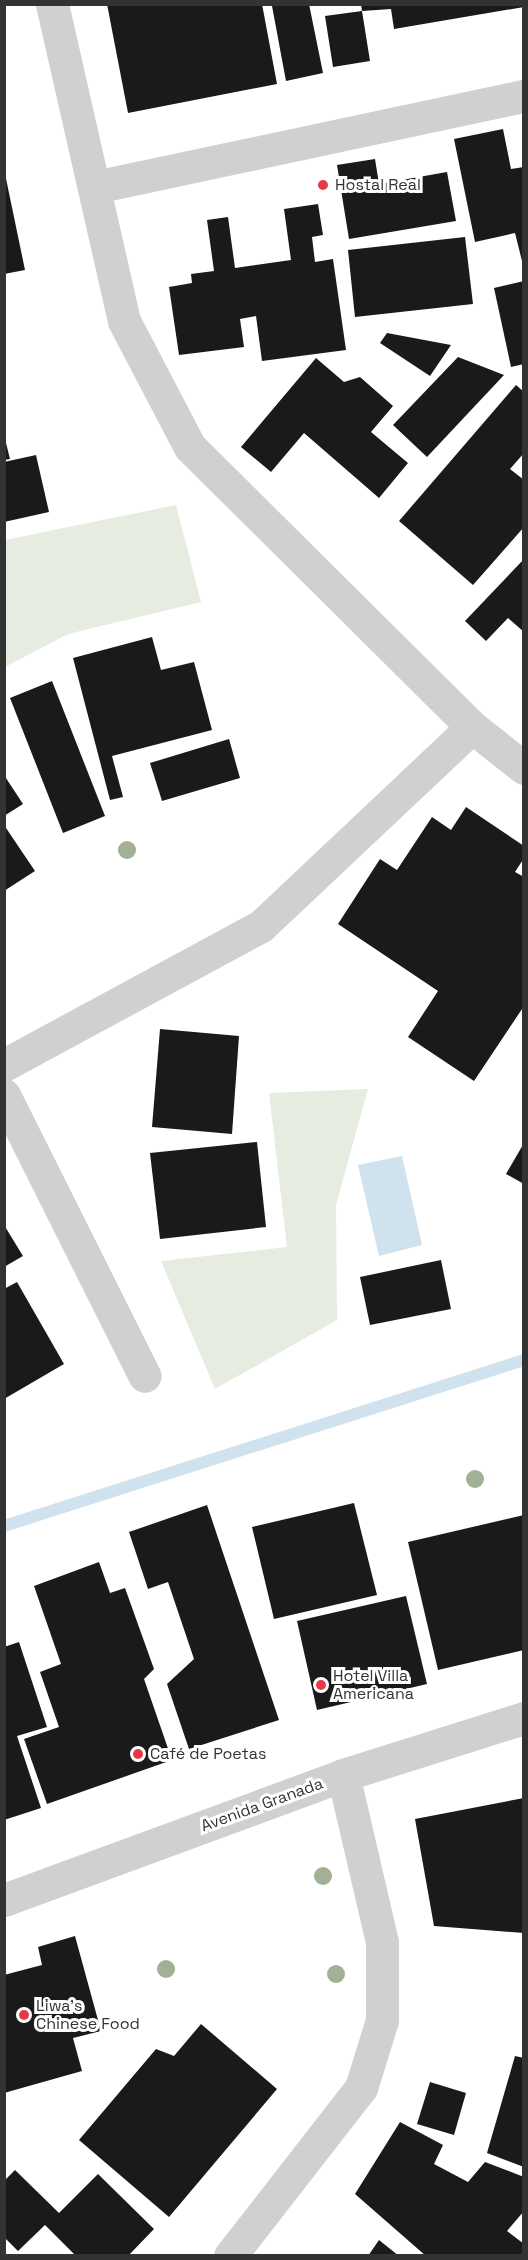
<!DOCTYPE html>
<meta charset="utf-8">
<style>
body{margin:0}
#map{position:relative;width:528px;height:2260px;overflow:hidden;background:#fff;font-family:"Space Grotesk",sans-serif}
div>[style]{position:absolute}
.green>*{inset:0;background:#e6ecdf}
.water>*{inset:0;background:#cfe2ee}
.stream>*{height:12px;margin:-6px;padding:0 6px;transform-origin:6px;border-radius:6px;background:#cfe2ee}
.building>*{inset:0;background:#1a1a1a}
.street>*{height:33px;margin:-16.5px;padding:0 16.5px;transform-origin:16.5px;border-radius:16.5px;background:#d0d0d0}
.trees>*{width:18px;height:18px;margin:-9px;border-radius:50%;background:#a2b095}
.dots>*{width:16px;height:16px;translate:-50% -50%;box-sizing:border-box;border:3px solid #fff;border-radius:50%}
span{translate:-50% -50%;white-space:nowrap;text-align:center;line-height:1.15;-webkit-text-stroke:6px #fff;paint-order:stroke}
.poi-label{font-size:16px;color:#333}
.left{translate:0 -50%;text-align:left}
.street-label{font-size:16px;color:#333}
.frame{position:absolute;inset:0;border:6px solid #333;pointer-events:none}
</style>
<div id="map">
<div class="green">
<div style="clip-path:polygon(176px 505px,201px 602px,68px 634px,5px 667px,5px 540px)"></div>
<div style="clip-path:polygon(368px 1089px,336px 1205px,337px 1320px,215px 1389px,161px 1261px,287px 1247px,269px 1093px)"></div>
</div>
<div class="water">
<div style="clip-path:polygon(402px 1156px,422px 1245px,379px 1256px,358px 1165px)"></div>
</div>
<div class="stream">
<div style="left:4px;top:1526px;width:546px;rotate:-17.7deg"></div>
</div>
<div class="building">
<div style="clip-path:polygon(107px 4px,262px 4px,277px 84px,128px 113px)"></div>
<div style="clip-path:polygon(309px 4px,323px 73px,286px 81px,272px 6px)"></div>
<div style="clip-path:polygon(361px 4px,524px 4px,524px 7px,394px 29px,391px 9px,362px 11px,370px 61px,333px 67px,325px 16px,362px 11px)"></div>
<div style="clip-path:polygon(503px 129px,511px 169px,524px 167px,524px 269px,515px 233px,475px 242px,454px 139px)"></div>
<div style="clip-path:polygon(375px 159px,379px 184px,447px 172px,456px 221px,349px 239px,337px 165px)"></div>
<div style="clip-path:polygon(4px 169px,25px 270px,4px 274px)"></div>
<div style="clip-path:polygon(318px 204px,323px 235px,312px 237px,315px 262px,333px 259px,346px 350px,262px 361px,256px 316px,240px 319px,244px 347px,179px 355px,169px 287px,192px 283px,191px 274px,214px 271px,207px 220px,228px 217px,235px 268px,291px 260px,284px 209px)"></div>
<div style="clip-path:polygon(465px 237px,473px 304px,355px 317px,348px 250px)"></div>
<div style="clip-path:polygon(524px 281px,524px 364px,511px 367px,494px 288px)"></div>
<div style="clip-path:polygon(387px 333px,451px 345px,430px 376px,380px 343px)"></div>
<div style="clip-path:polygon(458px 357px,504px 375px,427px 457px,393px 425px)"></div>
<div style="clip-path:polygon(316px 358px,344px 382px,360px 377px,393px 406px,371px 432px,408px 463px,379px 498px,304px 433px,271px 472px,241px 447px)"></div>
<div style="clip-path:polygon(516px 385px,524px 392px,524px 453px,510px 469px,524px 480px,524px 527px,473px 585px,399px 521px)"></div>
<div style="clip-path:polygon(4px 435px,10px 459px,4px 460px)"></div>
<div style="clip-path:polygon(36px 455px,49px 512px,4px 522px,4px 462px)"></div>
<div style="clip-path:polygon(524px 559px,524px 632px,508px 618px,486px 641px,465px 621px)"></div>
<div style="clip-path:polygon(152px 637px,161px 670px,194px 662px,212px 730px,112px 756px,123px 797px,110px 800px,73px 658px)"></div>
<div style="clip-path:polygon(52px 681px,105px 816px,63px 833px,10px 698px)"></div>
<div style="clip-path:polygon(229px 739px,240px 778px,162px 801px,150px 763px)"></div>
<div style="clip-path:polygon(4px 775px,23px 804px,4px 816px)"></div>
<div style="clip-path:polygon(466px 807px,524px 846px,524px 858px,515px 872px,524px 877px,524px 1006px,474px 1081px,408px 1037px,438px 991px,338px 924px,380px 859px,397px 870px,432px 817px,451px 830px)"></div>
<div style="clip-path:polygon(4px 825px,35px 871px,4px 891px)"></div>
<div style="clip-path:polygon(160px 1029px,239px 1036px,232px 1134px,152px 1127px)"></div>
<div style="clip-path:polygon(257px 1142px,266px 1227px,160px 1239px,150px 1153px)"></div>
<div style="clip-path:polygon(524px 1143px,524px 1184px,506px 1174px)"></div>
<div style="clip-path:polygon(4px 1225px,23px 1256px,4px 1267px)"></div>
<div style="clip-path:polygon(441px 1260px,451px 1309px,370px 1325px,360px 1277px)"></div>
<div style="clip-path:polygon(17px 1282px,64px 1364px,4px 1399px,4px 1289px)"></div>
<div style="clip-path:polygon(354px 1503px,377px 1595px,274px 1619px,252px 1527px)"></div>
<div style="clip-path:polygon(207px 1505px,279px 1720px,189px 1749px,167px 1684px,194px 1659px,168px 1582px,148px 1589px,129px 1532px)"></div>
<div style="clip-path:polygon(524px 1515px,524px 1650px,438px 1670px,408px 1542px)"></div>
<div style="clip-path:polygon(99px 1562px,110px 1593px,125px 1588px,154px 1669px,144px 1679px,172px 1760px,47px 1804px,24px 1739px,59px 1727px,40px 1672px,61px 1664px,34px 1586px)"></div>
<div style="clip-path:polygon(406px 1596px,427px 1684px,317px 1710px,297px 1621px)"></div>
<div style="clip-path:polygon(19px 1642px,47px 1727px,17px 1736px,41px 1808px,4px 1820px,4px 1647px)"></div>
<div style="clip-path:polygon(524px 1798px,524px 1933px,434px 1926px,415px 1819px)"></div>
<div style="clip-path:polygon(75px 1936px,101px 2031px,73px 2038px,82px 2071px,4px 2093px,4px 1975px,42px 1965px,38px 1947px)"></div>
<div style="clip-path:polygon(201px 2024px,277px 2089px,169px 2217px,79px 2140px,156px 2049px,174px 2056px)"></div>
<div style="clip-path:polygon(515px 2056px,524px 2058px,524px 2167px,487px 2153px)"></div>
<div style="clip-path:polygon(430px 2082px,466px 2093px,454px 2135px,417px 2124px)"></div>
<div style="clip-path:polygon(400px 2122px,443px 2145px,434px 2164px,468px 2182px,485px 2162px,524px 2177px,524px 2211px,507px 2231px,524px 2244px,524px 2256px,426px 2256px,355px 2194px)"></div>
<div style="clip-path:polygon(15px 2170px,59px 2213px,98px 2174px,154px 2229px,128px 2256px,76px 2256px,45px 2225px,18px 2251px,4px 2237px,4px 2181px)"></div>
<div style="clip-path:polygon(379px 2240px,399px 2256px,368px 2256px)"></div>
</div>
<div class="street">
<div style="left:52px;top:4px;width:325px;rotate:77.2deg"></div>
<div style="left:124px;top:321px;width:142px;rotate:62.4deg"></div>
<div style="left:190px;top:447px;width:397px;rotate:44.8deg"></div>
<div style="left:472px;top:727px;width:66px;rotate:38.3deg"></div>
<div style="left:95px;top:187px;width:439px;rotate:-12deg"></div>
<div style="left:4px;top:1065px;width:292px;rotate:-28.4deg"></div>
<div style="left:261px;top:926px;width:290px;rotate:-43.3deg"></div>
<div style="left:4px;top:1095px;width:314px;rotate:63.4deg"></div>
<div style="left:4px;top:1900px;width:361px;rotate:-20.2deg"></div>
<div style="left:343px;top:1775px;width:190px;rotate:-17.5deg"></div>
<div style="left:230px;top:2256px;width:213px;rotate:-52.1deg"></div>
<div style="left:361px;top:2088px;width:71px;rotate:-72.8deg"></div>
<div style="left:382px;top:2020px;width:78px;rotate:-90deg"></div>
<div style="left:382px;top:1942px;width:171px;rotate:-103.1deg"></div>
</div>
<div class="trees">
<div style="left:127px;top:850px"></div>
<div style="left:475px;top:1479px"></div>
<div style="left:323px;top:1876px"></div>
<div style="left:166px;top:1969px"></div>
<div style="left:336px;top:1974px"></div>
</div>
<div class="dots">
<div style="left:323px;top:185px;background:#e63946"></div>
<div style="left:321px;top:1685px;background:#e63946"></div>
<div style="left:138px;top:1754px;background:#e63946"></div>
<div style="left:24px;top:2015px;background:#e63946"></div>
</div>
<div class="poi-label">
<span class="left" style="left:335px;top:185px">Hostal Real</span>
<span class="left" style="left:333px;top:1685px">Hotel Villa<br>Americana</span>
<span class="left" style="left:150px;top:1754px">Café de Poetas</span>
<span class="left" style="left:36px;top:2015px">Liwa's<br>Chinese Food</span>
</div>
<div class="street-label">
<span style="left:262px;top:1805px;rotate:-20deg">Avenida Granada</span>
</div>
<div class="frame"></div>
</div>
